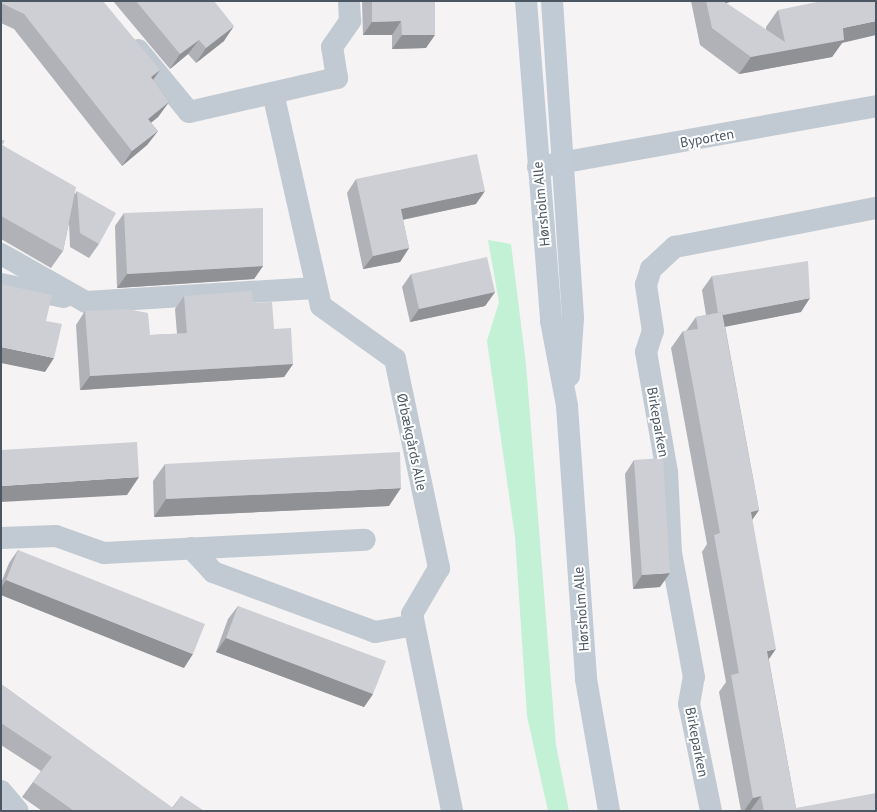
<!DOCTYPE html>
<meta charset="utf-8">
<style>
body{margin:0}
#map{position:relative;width:877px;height:812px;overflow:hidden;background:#f5f3f3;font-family:"PT Sans",sans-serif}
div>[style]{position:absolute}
.green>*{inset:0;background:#c3f1d5}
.minor>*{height:22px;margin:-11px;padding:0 11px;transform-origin:11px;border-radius:11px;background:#c1cad2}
.secondary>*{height:22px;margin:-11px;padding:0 11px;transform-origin:11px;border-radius:11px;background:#c1cbd6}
.wall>*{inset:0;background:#b0b2b7}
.shaded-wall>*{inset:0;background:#909195}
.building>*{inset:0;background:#cdcfd5}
span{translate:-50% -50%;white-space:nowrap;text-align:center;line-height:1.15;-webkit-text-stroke:4px #fff;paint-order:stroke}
.street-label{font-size:14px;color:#4a5661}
.frame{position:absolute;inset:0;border:2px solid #4a5661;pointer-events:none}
</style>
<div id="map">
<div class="green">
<div style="clip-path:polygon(488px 240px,511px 244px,526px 364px,556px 745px,569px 811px,548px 811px,527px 716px,515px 537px,487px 341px,499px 302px)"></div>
</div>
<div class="minor">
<div style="left:138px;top:50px;width:80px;rotate:50.6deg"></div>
<div style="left:189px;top:112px;width:152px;rotate:-12.9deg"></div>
<div style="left:337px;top:78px;width:31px;rotate:-99deg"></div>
<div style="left:332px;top:47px;width:32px;rotate:-55deg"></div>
<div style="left:350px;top:21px;width:20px;rotate:-93deg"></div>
<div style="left:273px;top:93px;width:218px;rotate:77.3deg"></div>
<div style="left:321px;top:306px;width:91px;rotate:35.6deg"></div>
<div style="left:395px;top:359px;width:214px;rotate:78.1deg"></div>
<div style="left:439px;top:568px;width:53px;rotate:120.4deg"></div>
<div style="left:412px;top:614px;width:201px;rotate:78.5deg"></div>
<div style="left:538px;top:167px;width:343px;rotate:-10.2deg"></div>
<div style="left:1px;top:254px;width:98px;rotate:29.5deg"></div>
<div style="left:86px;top:302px;width:230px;rotate:-3.5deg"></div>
<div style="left:1px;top:284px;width:64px;rotate:11.7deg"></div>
<div style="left:1px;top:538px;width:55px;rotate:-2.1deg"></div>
<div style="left:56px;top:536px;width:51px;rotate:19.5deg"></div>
<div style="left:104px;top:553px;width:261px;rotate:-2.9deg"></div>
<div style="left:191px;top:548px;width:33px;rotate:47deg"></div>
<div style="left:213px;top:572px;width:173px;rotate:20.3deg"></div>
<div style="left:375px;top:632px;width:39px;rotate:-10deg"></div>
<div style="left:1px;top:791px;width:26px;rotate:50deg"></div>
<div style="left:711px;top:811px;width:109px;rotate:-101.6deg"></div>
<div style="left:689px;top:704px;width:27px;rotate:-80deg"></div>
<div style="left:694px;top:677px;width:126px;rotate:-100.5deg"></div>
<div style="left:671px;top:553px;width:81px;rotate:-92.8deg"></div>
<div style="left:667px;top:472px;width:122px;rotate:-99.9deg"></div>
<div style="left:646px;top:352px;width:22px;rotate:-72deg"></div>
<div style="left:653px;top:331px;width:47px;rotate:-98.7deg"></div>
<div style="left:646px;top:285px;width:17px;rotate:-73deg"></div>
<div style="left:651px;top:269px;width:33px;rotate:-43deg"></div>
<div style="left:675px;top:247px;width:205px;rotate:-11deg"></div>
</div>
<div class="secondary">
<div style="left:526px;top:1px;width:321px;rotate:85.5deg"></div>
<div style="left:551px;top:321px;width:86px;rotate:79.3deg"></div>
<div style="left:567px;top:406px;width:274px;rotate:86deg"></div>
<div style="left:586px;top:679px;width:134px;rotate:80.1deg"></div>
<div style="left:552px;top:1px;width:318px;rotate:86.2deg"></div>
<div style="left:573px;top:318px;width:58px;rotate:93.9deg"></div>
</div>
<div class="wall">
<div style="clip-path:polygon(1px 1px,160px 70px,153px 80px,169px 102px,158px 117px,151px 123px,158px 131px,147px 145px,122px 166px,14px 29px,1px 23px)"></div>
<div style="clip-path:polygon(113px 1px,214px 1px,224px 41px,196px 63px,188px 54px,170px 69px)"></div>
<div style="clip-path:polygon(362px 1px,435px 1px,426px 48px,392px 49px,392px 35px,363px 35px)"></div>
<div style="clip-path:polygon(691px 1px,731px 1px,730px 2px,726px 3px,766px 30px,766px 27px,778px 10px,842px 43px,832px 57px,739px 74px,700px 45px)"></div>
<div style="clip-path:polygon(1px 139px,2px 145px,75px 194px,77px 191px,99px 244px,89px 258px,70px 247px,69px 223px,63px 251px,51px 268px,1px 239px)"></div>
<div style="clip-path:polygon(356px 179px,476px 204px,403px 220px,409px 248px,400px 262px,363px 269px,347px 193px)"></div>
<div style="clip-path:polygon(124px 213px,263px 266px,254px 279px,117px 288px,115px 226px)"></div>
<div style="clip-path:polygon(411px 274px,495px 292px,485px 306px,410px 322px,402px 287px)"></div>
<div style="clip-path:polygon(712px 276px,801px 312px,725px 326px,759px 510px,752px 520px,769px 660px,796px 808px,876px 811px,741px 811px,719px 692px,726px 682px,702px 552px,707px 544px,671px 348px,683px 331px,686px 331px,696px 317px,706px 315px,702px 290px)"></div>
<div style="clip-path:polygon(184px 296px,253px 303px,274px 329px,293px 364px,284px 377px,80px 390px,76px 325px,85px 311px,150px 335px,177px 334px,175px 309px)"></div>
<div style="clip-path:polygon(634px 460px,660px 587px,633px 589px,625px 474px)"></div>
<div style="clip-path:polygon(165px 464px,389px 506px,154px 517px,153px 481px)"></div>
<div style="clip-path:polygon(18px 550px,184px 668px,1px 595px,1px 583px,9px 563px)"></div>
<div style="clip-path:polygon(238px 606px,373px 694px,364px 707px,216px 652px,228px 619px)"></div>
<div style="clip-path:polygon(1px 684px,172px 808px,181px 796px,204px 811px,42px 811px,22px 797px,41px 771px,1px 745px)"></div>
</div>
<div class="shaded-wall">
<div style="clip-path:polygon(706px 1px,731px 1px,730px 2px,708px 7px)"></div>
<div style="clip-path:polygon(401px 21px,392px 35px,363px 35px,372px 22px)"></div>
<div style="clip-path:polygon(876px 21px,876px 35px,842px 43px,832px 57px,739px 74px,751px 57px,843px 28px)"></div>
<div style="clip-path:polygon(234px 26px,224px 41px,196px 63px,206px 48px)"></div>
<div style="clip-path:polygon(402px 35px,435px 35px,426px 48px,392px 49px)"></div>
<div style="clip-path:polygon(199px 40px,188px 54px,170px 69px,180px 54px)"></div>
<div style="clip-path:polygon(160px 70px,150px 84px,151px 77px)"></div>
<div style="clip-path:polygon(169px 102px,158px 117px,138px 133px,148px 119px)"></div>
<div style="clip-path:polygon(158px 131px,147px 145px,122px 166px,132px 151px)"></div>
<div style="clip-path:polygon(485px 191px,476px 204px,391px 222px,401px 209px)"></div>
<div style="clip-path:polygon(409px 248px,400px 262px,363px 269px,373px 256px)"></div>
<div style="clip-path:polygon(263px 266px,254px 279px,117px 288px,127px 274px)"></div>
<div style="clip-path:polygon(495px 292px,485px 306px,410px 322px,419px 309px)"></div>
<div style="clip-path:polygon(810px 298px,801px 312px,709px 330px,718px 316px)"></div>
<div style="clip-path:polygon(1px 347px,54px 358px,45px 372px,1px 363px)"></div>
<div style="clip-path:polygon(293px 364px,284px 377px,80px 390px,90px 376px)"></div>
<div style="clip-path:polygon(139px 477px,127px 495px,1px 502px,1px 486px)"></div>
<div style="clip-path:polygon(401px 488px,389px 506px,154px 517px,166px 499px)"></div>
<div style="clip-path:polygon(759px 510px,747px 527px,751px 512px)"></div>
<div style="clip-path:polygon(670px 573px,660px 587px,633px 589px,642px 575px)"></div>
<div style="clip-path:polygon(6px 580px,193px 654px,184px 668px,1px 595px,1px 588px)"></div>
<div style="clip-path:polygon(226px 638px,373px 694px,364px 707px,216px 652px)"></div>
<div style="clip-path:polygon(776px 649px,764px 666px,767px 651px)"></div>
<div style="clip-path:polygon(761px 796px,750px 811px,744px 811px,753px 798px)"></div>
</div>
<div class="building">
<div style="clip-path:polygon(1px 1px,103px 1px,160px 70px,151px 77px,169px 102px,148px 119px,158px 131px,132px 151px,24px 14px,1px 3px)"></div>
<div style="clip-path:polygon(136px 1px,214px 1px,234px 26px,206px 48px,199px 40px,180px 54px)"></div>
<div style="clip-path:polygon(372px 1px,435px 1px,435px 35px,402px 35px,401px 21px,372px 22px)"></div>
<div style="clip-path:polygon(706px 1px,723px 1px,785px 42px,778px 10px,822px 1px,876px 1px,876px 21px,843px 28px,844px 40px,751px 57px,712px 28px)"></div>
<div style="clip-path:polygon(1px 139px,5px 141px,2px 145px,76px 187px,63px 251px,1px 216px)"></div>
<div style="clip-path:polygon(477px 154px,485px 191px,401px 209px,409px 248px,373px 256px,356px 179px)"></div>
<div style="clip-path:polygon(77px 191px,116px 213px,99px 244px,80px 233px)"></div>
<div style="clip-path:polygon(263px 208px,263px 266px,127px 274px,124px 213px)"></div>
<div style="clip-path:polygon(487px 257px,495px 292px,419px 309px,411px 274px)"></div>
<div style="clip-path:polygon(808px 261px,810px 298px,723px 315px,722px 312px,718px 313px,712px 276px)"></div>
<div style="clip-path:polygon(1px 284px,52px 295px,46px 321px,62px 324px,54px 358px,1px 347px)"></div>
<div style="clip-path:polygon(252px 291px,253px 303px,272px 302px,274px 329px,291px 328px,293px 364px,90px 376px,85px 311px,127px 309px,148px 313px,150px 335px,187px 333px,184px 296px)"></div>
<div style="clip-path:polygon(722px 312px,759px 510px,751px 512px,776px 649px,767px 651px,796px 808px,876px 793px,876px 811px,764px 811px,761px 796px,753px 798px,731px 675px,739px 673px,714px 535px,720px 533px,683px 331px,698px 329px,696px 317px)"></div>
<div style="clip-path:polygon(137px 442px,139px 477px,1px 486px,1px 450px)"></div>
<div style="clip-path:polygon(400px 452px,401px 488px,166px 499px,165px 464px)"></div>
<div style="clip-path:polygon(663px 458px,670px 573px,642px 575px,634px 460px)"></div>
<div style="clip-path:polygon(18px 550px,205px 624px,193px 654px,6px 580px)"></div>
<div style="clip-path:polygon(238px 606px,386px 661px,373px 694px,226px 638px)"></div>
<div style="clip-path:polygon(1px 684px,173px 808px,181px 796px,204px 811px,74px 811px,33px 782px,52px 757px,1px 723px)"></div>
</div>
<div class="street-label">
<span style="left:707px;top:138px;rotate:-10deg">Byporten</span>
<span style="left:541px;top:204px;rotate:-95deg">Hørsholm Alle</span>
<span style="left:658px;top:422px;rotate:80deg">Birkeparken</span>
<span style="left:412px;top:442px;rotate:78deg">Ørbækgårds Alle</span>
<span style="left:581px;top:609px;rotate:-94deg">Hørsholm Alle</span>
<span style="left:697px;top:742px;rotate:79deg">Birkeparken</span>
</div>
<div class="frame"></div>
</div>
